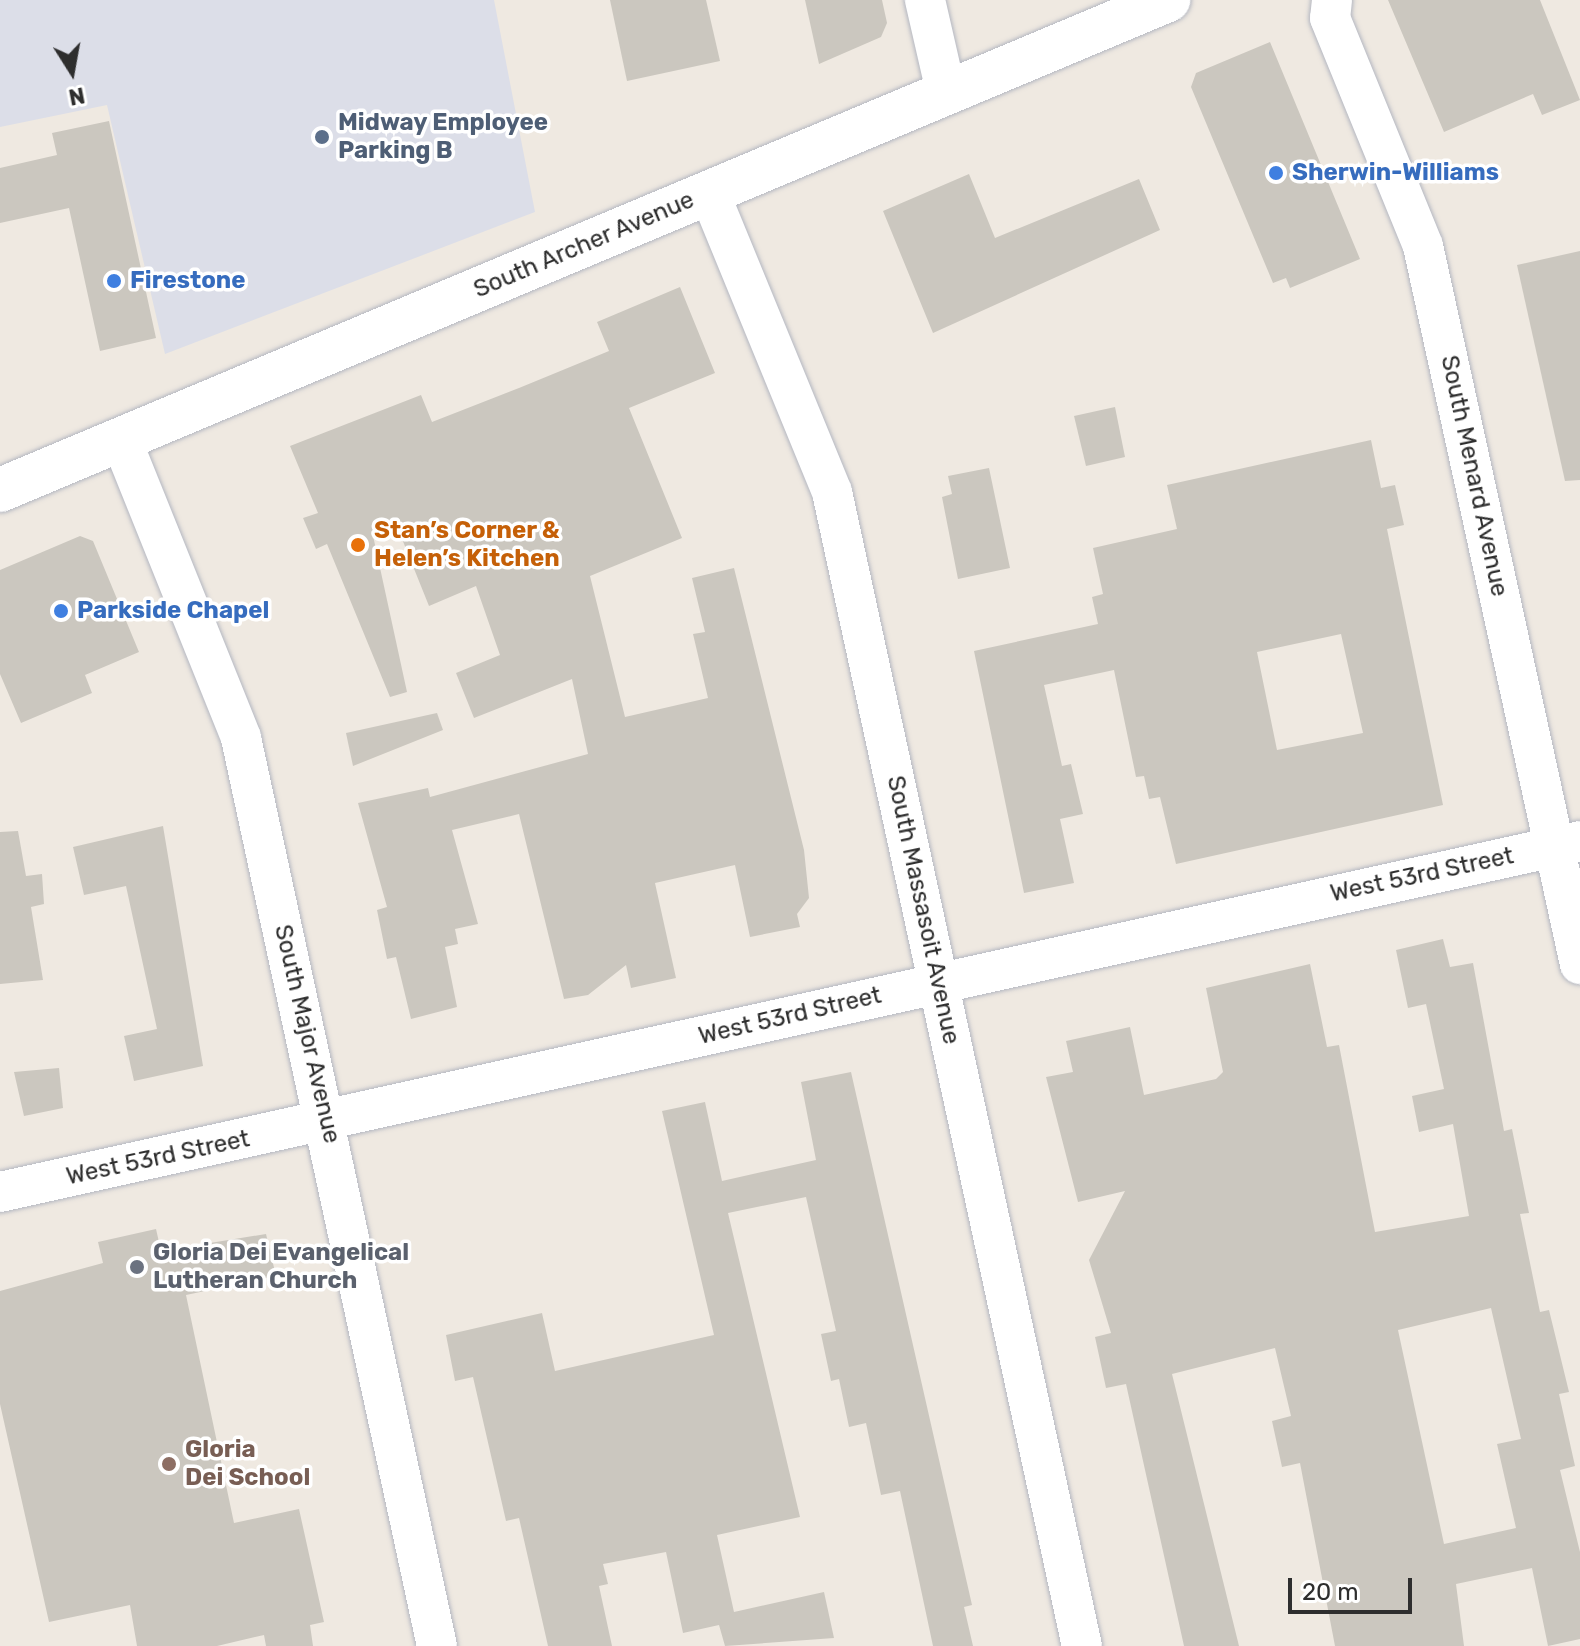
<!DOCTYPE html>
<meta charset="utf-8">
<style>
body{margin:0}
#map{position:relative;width:1580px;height:1646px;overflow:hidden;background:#efe9e1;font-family:Rubik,sans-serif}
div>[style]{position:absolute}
.airport>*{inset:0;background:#dcdee8}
.building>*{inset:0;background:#cbc7bf}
.roads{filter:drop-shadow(0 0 2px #b4b7c1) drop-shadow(0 0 2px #b4b7c1)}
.minor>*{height:40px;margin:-20px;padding:0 20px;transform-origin:20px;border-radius:20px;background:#fff}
.secondary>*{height:44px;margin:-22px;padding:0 22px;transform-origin:22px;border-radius:22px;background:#fff}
.dots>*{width:22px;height:22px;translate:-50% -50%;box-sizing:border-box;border:4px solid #fff;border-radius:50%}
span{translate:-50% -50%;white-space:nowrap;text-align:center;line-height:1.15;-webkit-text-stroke:7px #fff;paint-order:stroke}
.service-label{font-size:24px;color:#4e5e75;font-weight:700}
.left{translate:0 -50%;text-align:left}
.shop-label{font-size:24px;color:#366cbe;font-weight:700}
.street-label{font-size:24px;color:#2e2e2e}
.food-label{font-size:24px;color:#c56008;font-weight:700}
.worship-label{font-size:24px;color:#5b616d;font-weight:700}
.education-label{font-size:24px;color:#785e54;font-weight:700}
.north{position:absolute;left:32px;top:32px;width:80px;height:80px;-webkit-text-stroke:6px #fff;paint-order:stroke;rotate:169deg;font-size:22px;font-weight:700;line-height:32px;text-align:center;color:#2e2e2e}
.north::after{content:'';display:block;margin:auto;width:28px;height:36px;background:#2e2e2e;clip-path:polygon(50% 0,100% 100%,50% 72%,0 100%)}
.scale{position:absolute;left:1288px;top:1578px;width:124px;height:36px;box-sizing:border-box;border:4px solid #2e2e2e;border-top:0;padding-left:10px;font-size:24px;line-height:28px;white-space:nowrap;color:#2e2e2e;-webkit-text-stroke:6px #fff;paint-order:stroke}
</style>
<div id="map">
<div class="airport">
<div style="clip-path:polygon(0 0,494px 0,535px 212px,165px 354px,107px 105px,0 127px)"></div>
</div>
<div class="building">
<div style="clip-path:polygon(610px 0,706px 0,720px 61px,627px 81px)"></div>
<div style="clip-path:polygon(805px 0,882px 0,887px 23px,881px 37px,819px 64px)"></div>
<div style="clip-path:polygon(1388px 0,1540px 0,1580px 100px,1542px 115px,1533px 94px,1444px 132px)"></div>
<div style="clip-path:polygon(1270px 42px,1360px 259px,1290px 288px,1286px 278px,1273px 283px,1191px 87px,1196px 73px)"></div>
<div style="clip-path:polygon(109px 121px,156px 338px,100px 351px,69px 208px,0 223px,0 168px,57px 155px,52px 133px)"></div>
<div style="clip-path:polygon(969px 174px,995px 238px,1139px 179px,1160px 230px,933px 333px,883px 211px)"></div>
<div style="clip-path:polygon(1580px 251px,1580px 480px,1565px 481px,1517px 265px)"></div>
<div style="clip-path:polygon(680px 287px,715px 373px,629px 408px,682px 538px,590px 576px,625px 717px,708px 698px,693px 634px,705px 632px,692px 578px,734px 568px,804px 850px,809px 898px,797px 914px,800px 927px,750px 937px,735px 865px,655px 883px,676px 978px,631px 988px,626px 965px,588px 995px,564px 999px,519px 814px,452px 830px,478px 924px,455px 929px,458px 944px,445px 947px,457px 1007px,411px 1019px,396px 957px,387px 959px,377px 910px,387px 907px,358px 803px,428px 788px,430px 797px,588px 754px,572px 679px,474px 718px,456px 673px,500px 655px,476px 586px,429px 606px,396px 524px,372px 531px,407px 692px,390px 697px,327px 544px,316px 549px,303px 518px,318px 513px,290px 446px,421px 395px,432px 422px,519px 388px,609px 351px,597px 322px)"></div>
<div style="clip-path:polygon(1115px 407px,1125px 457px,1086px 466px,1074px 416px)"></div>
<div style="clip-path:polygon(evenodd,1371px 440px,1381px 488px,1395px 485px,1404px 525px,1387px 529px,1443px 805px,1176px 864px,1160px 797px,1149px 799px,1144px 776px,1136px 777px,1114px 670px,1044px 685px,1062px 766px,1071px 764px,1083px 814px,1060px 819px,1074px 883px,1024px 893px,974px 651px,1098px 624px,1092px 597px,1103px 594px,1093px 548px,1177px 529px,1167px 485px,1371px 440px,1341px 634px,1363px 733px,1277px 750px,1257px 652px,1341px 634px)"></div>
<div style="clip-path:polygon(989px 468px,1010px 568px,958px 579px,942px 497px,952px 494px,948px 476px)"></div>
<div style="clip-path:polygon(80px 536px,93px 541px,139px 652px,85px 675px,92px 693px,21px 723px,0 674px,0 570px)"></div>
<div style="clip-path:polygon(437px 713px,443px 730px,353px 766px,346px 733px)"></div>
<div style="clip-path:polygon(163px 826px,203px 1066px,134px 1081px,124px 1036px,157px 1029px,126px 886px,84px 895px,73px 847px)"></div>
<div style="clip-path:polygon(18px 831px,26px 876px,42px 874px,44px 904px,31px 907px,43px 980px,0 984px,0 832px)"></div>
<div style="clip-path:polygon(evenodd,1443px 939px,1450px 967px,1473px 963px,1504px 1131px,1512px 1129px,1529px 1213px,1520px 1214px,1540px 1312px,1549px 1310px,1569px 1392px,1559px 1394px,1575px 1466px,1560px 1470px,1580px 1552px,1580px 1639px,1548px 1646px,1532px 1568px,1456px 1584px,1464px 1646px,1335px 1646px,1300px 1463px,1282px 1467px,1272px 1421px,1291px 1416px,1275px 1348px,1172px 1374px,1239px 1646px,1184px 1646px,1126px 1384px,1106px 1388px,1095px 1337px,1111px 1333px,1089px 1260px,1125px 1191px,1078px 1202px,1046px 1077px,1073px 1072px,1066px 1041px,1130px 1027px,1144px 1095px,1216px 1079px,1223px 1072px,1206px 988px,1310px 964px,1327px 1047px,1339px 1045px,1375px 1232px,1469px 1216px,1453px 1124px,1419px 1132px,1412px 1096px,1444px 1089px,1426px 1004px,1408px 1008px,1396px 950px,1443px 939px,1491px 1308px,1521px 1439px,1497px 1444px,1516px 1528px,1444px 1544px,1398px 1330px,1491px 1308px)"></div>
<div style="clip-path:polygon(59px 1068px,63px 1108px,24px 1116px,14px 1072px)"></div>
<div style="clip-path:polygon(851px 1072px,972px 1605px,964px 1607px,973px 1646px,933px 1646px,900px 1491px,881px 1495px,866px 1423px,849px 1427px,839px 1379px,831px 1381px,821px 1334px,836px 1331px,806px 1197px,728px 1213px,800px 1517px,717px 1535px,734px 1612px,824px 1592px,834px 1638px,725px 1646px,719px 1625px,683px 1633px,666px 1552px,603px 1564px,608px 1584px,599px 1586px,612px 1646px,548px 1646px,519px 1518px,506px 1521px,473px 1377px,455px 1381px,446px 1335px,542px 1313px,555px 1371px,714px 1335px,662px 1111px,705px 1102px,722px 1181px,816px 1160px,801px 1082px)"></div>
<div style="clip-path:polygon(156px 1229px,161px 1251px,266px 1234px,276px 1276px,186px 1295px,234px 1523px,299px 1509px,324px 1622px,310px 1625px,313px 1646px,266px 1646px,264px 1635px,217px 1646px,137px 1646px,130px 1605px,49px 1622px,0 1404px,0 1291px,103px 1263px,98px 1242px)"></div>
</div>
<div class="roads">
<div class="minor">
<div style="left:925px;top:0;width:94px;rotate:77.1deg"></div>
<div style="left:1332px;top:0;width:18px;rotate:96deg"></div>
<div style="left:1330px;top:18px;width:246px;rotate:67.8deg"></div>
<div style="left:1423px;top:246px;width:735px;rotate:77.67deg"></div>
<div style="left:709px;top:192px;width:324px;rotate:67.7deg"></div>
<div style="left:832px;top:492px;width:1181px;rotate:77.78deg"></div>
<div style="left:121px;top:439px;width:322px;rotate:68.1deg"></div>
<div style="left:241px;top:738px;width:929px;rotate:77.82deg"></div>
<div style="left:0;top:1192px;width:1619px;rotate:-12.52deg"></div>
</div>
<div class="secondary">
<div style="left:0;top:490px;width:1267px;rotate:-22.76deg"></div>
</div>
</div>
<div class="dots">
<div style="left:322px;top:137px;background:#5c6f8a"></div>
<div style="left:1276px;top:173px;background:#3f7fe0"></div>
<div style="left:114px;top:281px;background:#3f7fe0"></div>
<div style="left:358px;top:545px;background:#e8710a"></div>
<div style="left:61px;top:611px;background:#3f7fe0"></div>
<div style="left:137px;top:1267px;background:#6b7280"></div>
<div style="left:169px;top:1464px;background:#8d6e63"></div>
</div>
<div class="service-label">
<span class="left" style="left:338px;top:137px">Midway Employee<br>Parking B</span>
</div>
<div class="shop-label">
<span class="left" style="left:1292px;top:173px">Sherwin-Williams</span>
<span class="left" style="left:130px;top:281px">Firestone</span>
<span class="left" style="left:77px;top:611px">Parkside Chapel</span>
</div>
<div class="street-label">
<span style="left:584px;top:245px;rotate:-23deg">South Archer Avenue</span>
<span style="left:1474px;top:476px;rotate:78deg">South Menard Avenue</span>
<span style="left:1422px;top:875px;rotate:-12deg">West 53rd Street</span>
<span style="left:923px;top:910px;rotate:78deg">South Massasoit Avenue</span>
<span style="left:790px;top:1016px;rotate:-13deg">West 53rd Street</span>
<span style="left:307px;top:1034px;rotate:77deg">South Major Avenue</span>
<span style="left:158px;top:1158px;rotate:-12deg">West 53rd Street</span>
</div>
<div class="food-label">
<span class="left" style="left:374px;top:545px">Stan’s Corner &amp;<br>Helen’s Kitchen</span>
</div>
<div class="worship-label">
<span class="left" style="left:153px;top:1267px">Gloria Dei Evangelical<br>Lutheran Church</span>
</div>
<div class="education-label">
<span class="left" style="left:185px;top:1464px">Gloria<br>Dei School</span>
</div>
<div class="north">N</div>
<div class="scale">20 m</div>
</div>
